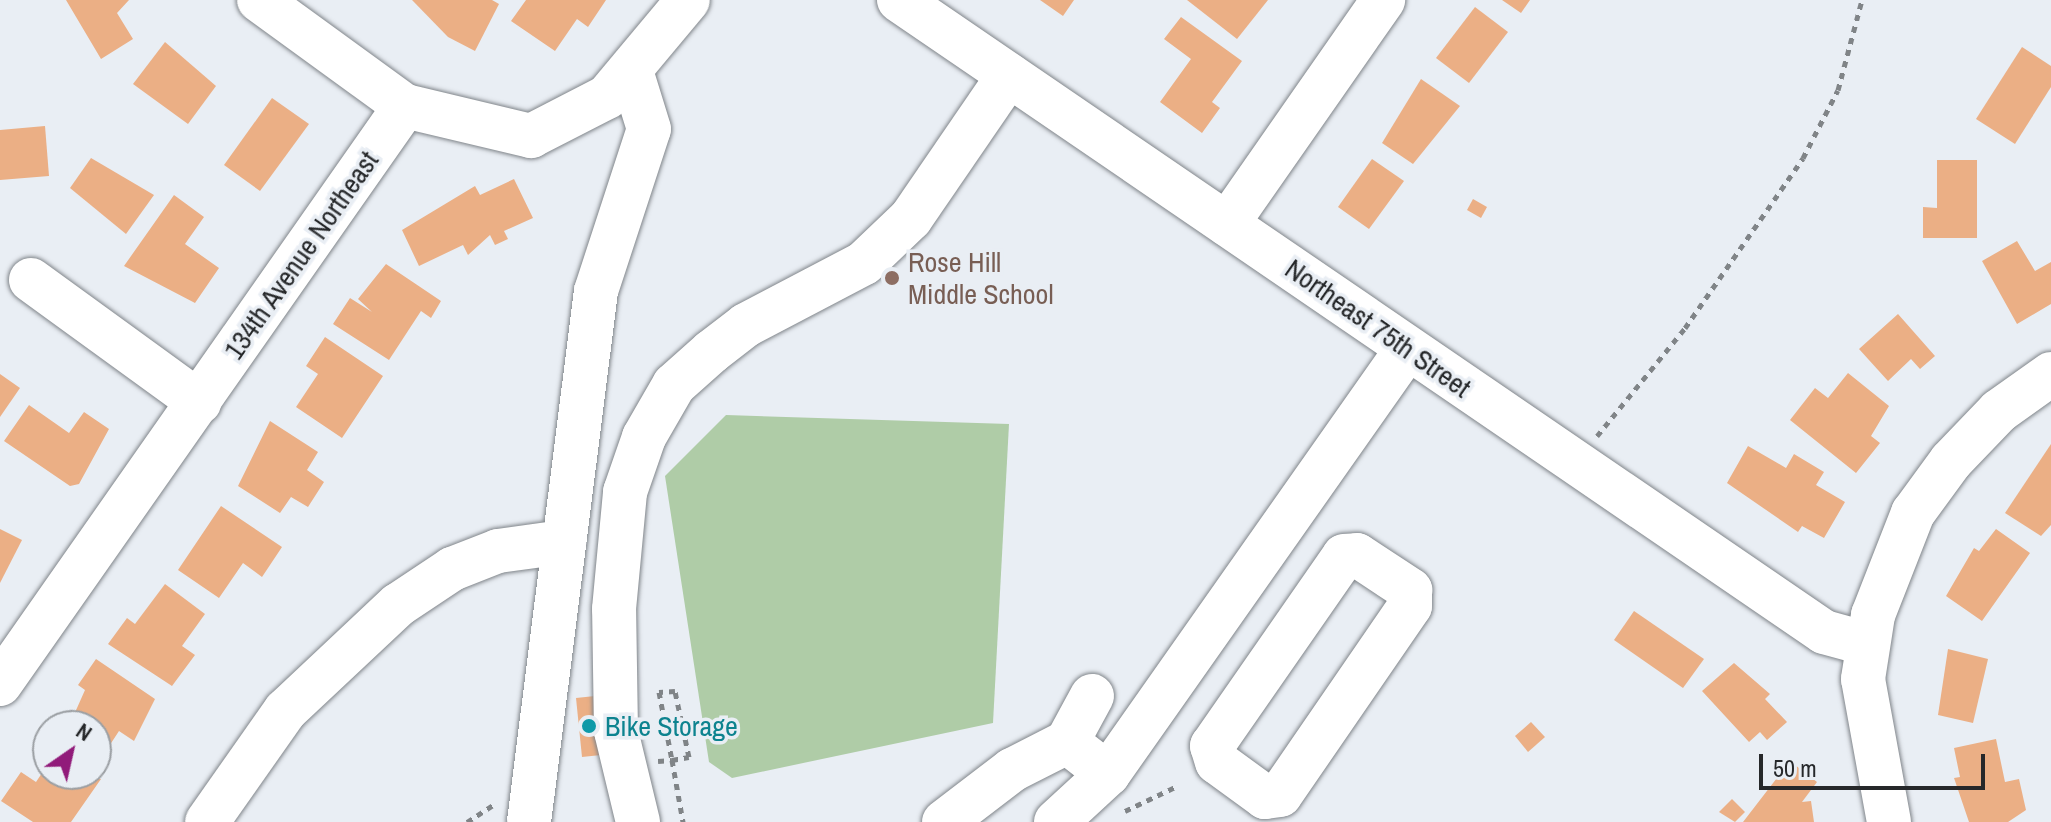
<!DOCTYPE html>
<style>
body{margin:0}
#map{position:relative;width:2051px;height:822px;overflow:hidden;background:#e9eef4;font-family:"Archivo Narrow",sans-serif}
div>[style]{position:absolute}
.green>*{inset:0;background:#afcca7}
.building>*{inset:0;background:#ebaf85}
.path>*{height:5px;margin-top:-2.5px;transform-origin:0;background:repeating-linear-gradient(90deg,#808487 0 6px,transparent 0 12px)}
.roads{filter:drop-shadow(0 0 2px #80858a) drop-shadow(0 0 2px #80858a)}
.minor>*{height:44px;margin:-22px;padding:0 22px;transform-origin:22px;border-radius:22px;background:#fff}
.dots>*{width:22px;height:22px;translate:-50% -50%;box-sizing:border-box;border:4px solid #e9eef4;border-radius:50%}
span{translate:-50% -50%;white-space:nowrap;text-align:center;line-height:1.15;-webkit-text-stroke:7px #e9eef4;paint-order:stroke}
.street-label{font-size:28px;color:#26282a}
.education-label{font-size:28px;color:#785e54}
.left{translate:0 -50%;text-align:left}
.culture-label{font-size:28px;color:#0d838f}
.north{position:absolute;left:32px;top:710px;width:80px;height:80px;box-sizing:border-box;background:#e9eef4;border:2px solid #9b9fa3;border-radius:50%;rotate:34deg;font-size:22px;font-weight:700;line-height:32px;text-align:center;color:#26282a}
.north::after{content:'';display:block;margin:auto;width:28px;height:36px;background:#911b7a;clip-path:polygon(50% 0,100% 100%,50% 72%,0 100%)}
.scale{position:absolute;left:1759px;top:754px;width:226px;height:36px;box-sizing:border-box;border:4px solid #26282a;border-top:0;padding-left:10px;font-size:24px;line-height:28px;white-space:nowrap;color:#26282a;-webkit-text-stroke:6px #e9eef4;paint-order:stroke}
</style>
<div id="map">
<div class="green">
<div style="clip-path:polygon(726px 415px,1009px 424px,993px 723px,732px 778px,709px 762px,665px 476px)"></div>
</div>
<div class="building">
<div style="clip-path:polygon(66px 0,129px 0,117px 13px,133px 39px,101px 59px)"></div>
<div style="clip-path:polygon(412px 0,492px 0,499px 4px,475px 51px,448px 37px)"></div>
<div style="clip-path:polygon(526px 0,606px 0,588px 27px,577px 19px,555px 51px,511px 21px)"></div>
<div style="clip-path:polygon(1040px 0,1074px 0,1063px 16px)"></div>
<div style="clip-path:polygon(1187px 0,1268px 0,1237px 39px)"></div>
<div style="clip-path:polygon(1502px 0,1530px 0,1521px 13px)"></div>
<div style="clip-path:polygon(1475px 7px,1508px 32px,1469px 83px,1436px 58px)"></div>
<div style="clip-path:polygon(1181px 17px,1242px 61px,1212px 102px,1220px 108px,1202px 133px,1160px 102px,1191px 59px,1164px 39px)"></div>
<div style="clip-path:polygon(165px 42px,216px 86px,188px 124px,133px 84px)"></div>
<div style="clip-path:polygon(2022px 47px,2051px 66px,2051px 87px,2015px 144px,1976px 119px)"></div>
<div style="clip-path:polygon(1421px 79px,1460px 106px,1413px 164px,1382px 143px)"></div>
<div style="clip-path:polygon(272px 98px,309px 124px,260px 191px,224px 165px)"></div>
<div style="clip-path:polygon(45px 126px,49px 176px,0 180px,0 130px)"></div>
<div style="clip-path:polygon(91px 158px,154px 195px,126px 234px,70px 188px)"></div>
<div style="clip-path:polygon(1372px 159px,1404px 181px,1369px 229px,1338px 207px)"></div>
<div style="clip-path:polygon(1937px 160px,1977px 160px,1977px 238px,1923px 238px,1923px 207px,1937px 208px)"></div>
<div style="clip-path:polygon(514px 179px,533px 218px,504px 231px,508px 239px,495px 245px,490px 235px,468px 255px,463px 245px,419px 266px,402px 230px,475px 186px,480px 195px)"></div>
<div style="clip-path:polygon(174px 195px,204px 217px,185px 244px,219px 268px,195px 303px,124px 266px)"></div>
<div style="clip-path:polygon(1473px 199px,1487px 207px,1481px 218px,1467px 210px)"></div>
<div style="clip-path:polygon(2017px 241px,2035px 271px,2051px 262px,2051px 304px,2017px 324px,1982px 261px)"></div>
<div style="clip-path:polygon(386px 264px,441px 301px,431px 318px,421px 311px,389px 360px,333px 324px,350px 298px,372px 312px,358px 299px)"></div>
<div style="clip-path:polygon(1898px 314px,1935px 356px,1920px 369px,1911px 359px,1888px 381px,1859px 349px)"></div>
<div style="clip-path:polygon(325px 337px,383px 376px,342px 438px,296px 407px,318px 374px,306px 366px)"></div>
<div style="clip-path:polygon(1848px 373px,1889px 406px,1871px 436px,1880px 443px,1856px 473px,1790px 420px,1815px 388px,1828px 398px)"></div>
<div style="clip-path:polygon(0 374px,20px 388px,0 417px)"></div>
<div style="clip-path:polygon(29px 405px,69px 433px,84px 412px,109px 429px,79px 484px,70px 486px,4px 441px)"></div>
<div style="clip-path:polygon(270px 421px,318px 452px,307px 470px,324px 482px,308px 507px,291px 497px,280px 513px,238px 486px)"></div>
<div style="clip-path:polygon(2051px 444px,2051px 525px,2041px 536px,2005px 513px)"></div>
<div style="clip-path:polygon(1748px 446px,1786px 468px,1794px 454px,1824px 472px,1816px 485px,1845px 502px,1824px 538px,1802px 526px,1798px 532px,1727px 483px)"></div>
<div style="clip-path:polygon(221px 506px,282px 547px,262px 577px,243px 563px,219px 598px,178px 570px)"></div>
<div style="clip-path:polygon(0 529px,22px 540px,0 583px)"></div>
<div style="clip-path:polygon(1996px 529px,2030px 553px,1982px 621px,1946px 596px,1974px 548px,1979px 551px)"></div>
<div style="clip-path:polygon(165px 584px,205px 614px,182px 646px,195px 655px,172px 686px,108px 644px,127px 618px,135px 624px)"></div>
<div style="clip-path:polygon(1634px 611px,1704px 659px,1683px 688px,1614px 640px)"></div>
<div style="clip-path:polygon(1948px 649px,1988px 659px,1973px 723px,1938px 715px)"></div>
<div style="clip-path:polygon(96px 659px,155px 699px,134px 741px,119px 731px,100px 760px,96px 726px,69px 726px,85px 690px,78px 685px)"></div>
<div style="clip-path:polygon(1734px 663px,1770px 694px,1765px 699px,1787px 722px,1767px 740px,1760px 732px,1749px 742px,1702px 691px)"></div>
<div style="clip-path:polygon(595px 696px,601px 755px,582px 757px,576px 698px)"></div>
<div style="clip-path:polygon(1531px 722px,1545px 737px,1528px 752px,1515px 736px)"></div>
<div style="clip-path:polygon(1996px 739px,2005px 782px,2019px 779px,2026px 810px,2008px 822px,1969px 822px,1954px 778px,1960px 777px,1954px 748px)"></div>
<div style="clip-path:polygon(1790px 761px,1817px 782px,1802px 802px,1811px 801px,1814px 822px,1743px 822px)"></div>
<div style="clip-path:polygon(48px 764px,48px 774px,101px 779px,71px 822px,33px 822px,1px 801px,21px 772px,36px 782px)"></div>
<div style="clip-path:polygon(1732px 799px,1745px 812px,1735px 822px,1719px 812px)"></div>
</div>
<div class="path">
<div style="left:1597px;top:436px;width:139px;rotate:-50.8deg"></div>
<div style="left:1685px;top:328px;width:207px;rotate:-55.2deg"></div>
<div style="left:1803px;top:158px;width:76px;rotate:-62.8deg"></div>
<div style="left:1838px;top:90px;width:93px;rotate:-75.1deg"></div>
<div style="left:658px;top:761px;width:14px;rotate:-4deg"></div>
<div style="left:672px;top:760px;width:17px;rotate:-10deg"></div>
<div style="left:689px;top:757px;width:67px;rotate:-102deg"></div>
<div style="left:675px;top:691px;width:16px;rotate:176deg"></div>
<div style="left:659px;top:692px;width:69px;rotate:79.2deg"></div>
<div style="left:672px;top:760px;width:63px;rotate:79.9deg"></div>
<div style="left:1125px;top:811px;width:55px;rotate:-25.6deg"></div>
<div style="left:467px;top:822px;width:35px;rotate:-33deg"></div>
</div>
<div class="roads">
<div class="minor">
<div style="left:259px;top:0;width:180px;rotate:36deg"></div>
<div style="left:899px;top:0;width:1120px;rotate:34.34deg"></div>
<div style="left:1824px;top:632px;width:41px;rotate:15.4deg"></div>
<div style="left:1227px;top:224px;width:273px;rotate:-55.1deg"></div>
<div style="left:31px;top:280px;width:208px;rotate:36deg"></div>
<div style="left:1357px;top:555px;width:64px;rotate:33.4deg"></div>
<div style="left:1410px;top:590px;width:16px;rotate:90deg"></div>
<div style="left:1410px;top:606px;width:229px;rotate:124.5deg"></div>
<div style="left:1280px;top:795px;width:15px;rotate:172deg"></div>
<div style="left:1265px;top:797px;width:59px;rotate:-143.9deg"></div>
<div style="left:1217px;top:762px;width:17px;rotate:-107deg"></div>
<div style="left:1212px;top:746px;width:231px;rotate:-55.2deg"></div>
<div style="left:1344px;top:556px;width:13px;rotate:-4deg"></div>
<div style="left:0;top:684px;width:706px;rotate:-54.98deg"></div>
<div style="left:405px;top:106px;width:130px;rotate:13.4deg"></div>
<div style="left:531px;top:136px;width:85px;rotate:-27.2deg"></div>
<div style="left:607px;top:97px;width:126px;rotate:-50.1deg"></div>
<div style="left:1092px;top:696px;width:52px;rotate:118.5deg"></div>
<div style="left:1067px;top:742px;width:52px;rotate:38deg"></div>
<div style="left:1108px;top:774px;width:520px;rotate:-54.87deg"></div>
<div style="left:207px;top:822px;width:136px;rotate:-54.9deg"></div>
<div style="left:285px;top:711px;width:155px;rotate:-43.2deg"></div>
<div style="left:398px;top:605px;width:65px;rotate:-33.7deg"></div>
<div style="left:452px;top:569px;width:49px;rotate:-21.4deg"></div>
<div style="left:498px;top:551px;width:67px;rotate:-7.8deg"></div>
<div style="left:529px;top:822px;width:535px;rotate:-82.81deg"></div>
<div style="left:596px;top:291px;width:170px;rotate:-71.9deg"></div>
<div style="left:649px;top:129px;width:58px;rotate:-107.2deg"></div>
<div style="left:638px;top:822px;width:94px;rotate:-103.6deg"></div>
<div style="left:616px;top:731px;width:122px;rotate:-90.9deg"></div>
<div style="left:614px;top:609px;width:118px;rotate:-84.6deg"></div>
<div style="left:625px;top:492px;width:58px;rotate:-70.9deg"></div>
<div style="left:644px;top:437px;width:60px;rotate:-60deg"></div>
<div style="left:674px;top:385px;width:50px;rotate:-41.7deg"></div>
<div style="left:711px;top:352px;width:44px;rotate:-37.6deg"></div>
<div style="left:746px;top:325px;width:133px;rotate:-27.7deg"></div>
<div style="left:864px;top:263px;width:65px;rotate:-43.8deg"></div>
<div style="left:911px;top:218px;width:173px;rotate:-55.6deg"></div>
<div style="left:944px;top:822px;width:86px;rotate:-37.4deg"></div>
<div style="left:1012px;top:770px;width:62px;rotate:-27deg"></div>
<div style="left:1056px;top:822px;width:71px;rotate:-42.7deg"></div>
<div style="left:1889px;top:822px;width:145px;rotate:-100.3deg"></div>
<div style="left:1863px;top:679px;width:65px;rotate:-81.1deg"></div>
<div style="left:1873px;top:615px;width:110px;rotate:-68.6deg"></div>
<div style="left:1913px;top:513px;width:64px;rotate:-53.8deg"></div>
<div style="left:1951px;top:461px;width:69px;rotate:-46.2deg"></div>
<div style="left:1999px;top:411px;width:64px;rotate:-35.4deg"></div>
</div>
</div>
<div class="dots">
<div style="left:892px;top:278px;background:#8d6e63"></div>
<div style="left:589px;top:726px;background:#0f9aa8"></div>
</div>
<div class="street-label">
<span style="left:301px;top:255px;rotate:-55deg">134th Avenue Northeast</span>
<span style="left:1378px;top:328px;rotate:35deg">Northeast 75th Street</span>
</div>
<div class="education-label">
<span class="left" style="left:908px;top:278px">Rose Hill<br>Middle School</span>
</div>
<div class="culture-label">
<span class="left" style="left:605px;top:726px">Bike Storage</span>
</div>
<div class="north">N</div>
<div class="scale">50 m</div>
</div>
